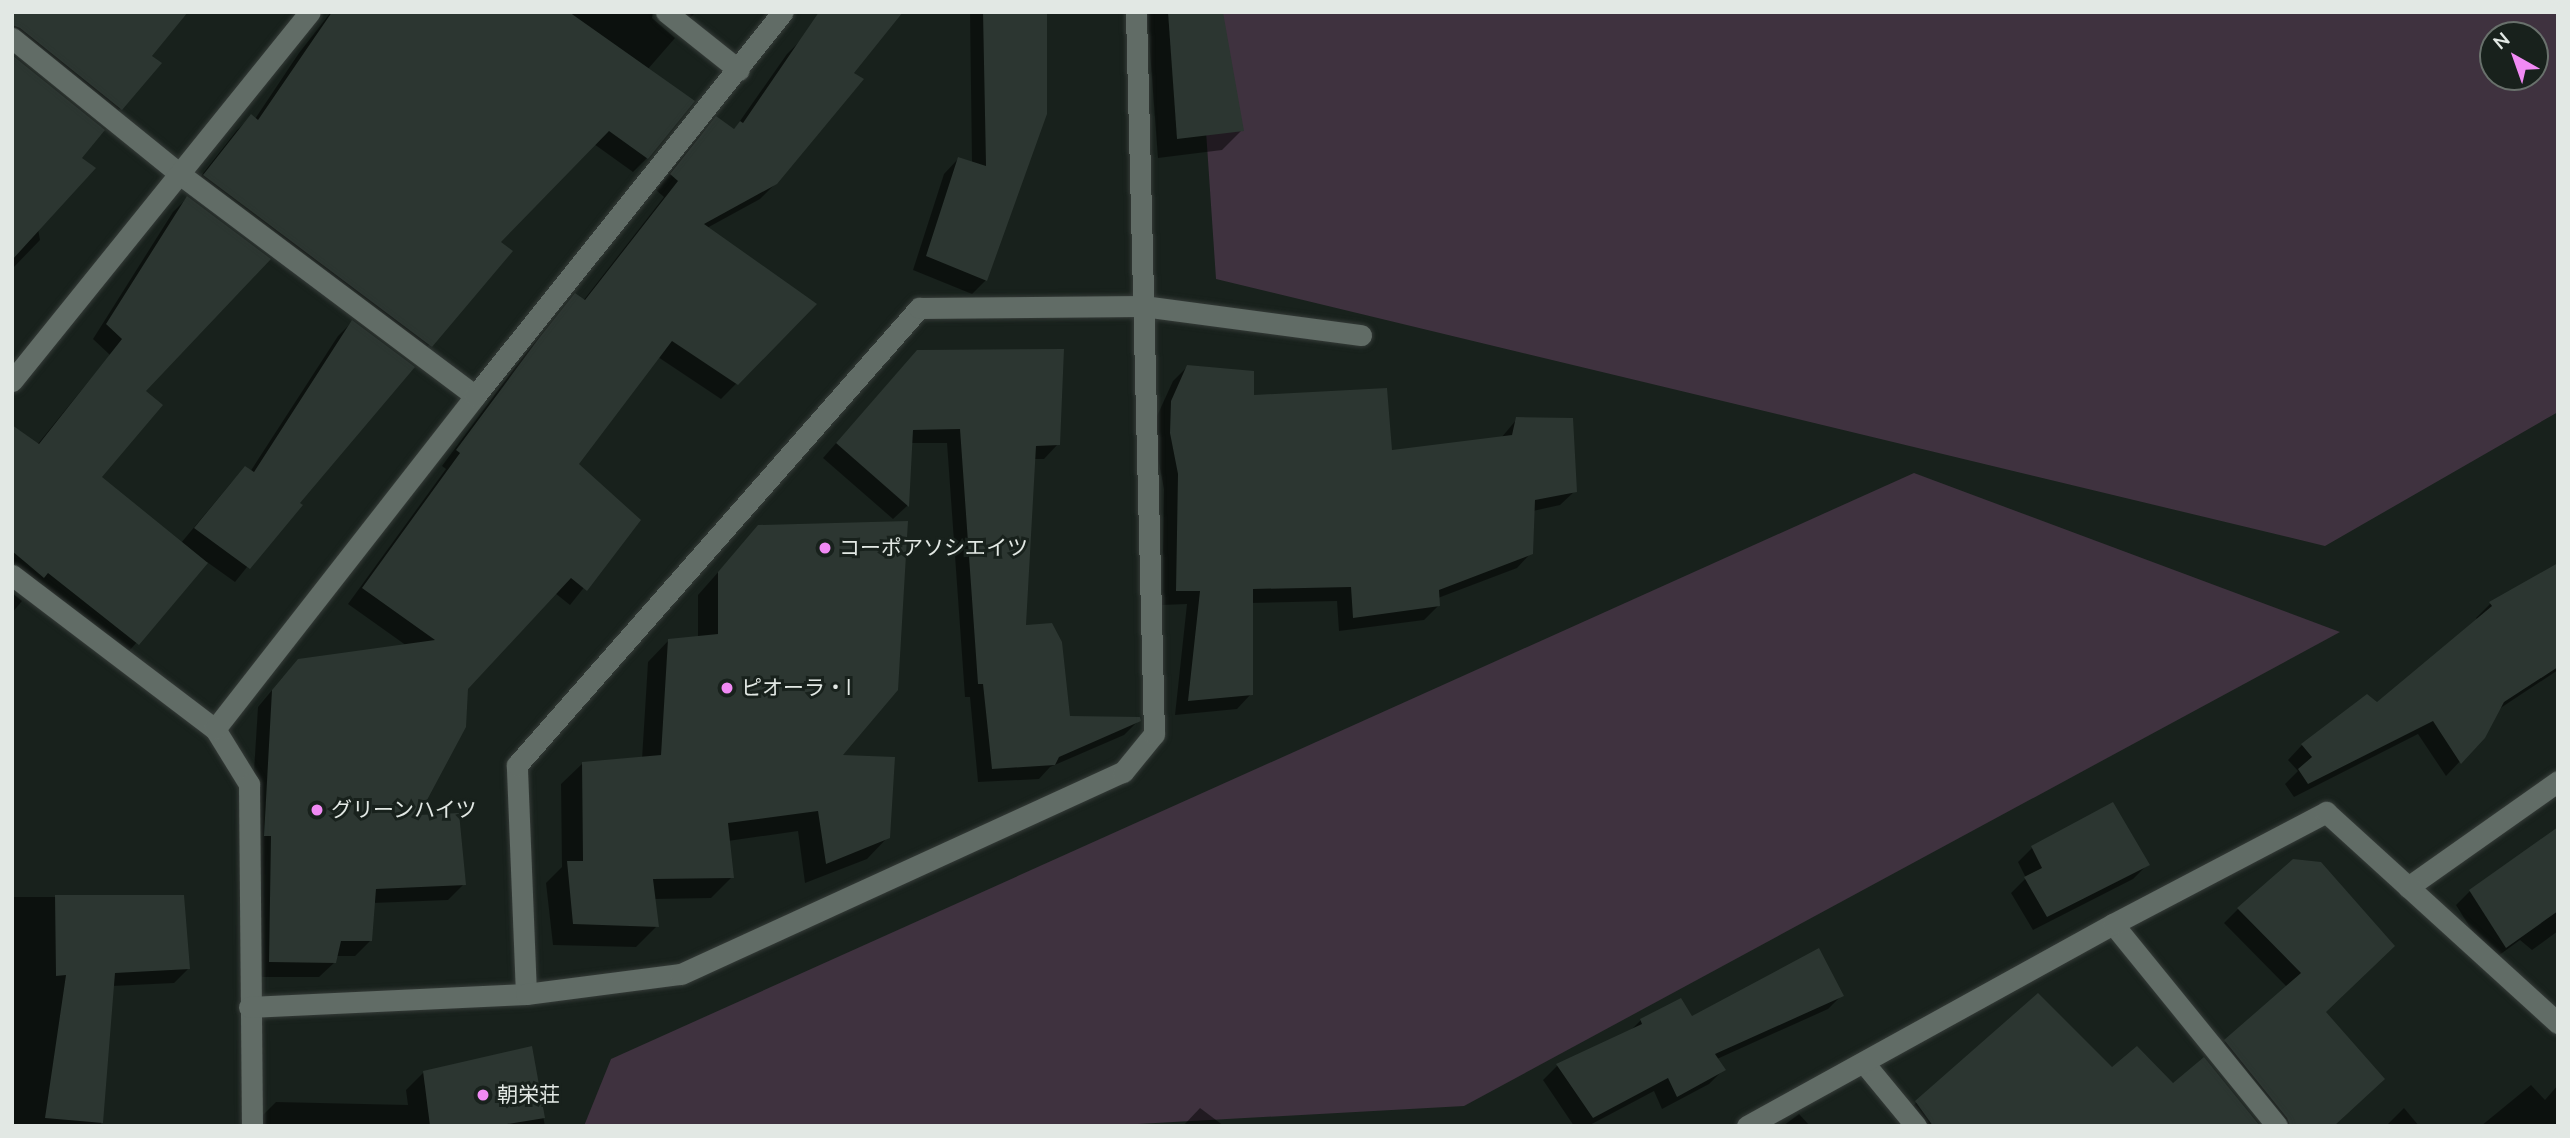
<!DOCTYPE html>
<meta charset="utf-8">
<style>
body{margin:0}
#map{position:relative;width:2570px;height:1138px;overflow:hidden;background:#18211c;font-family:"Nunito Sans","Noto Sans JP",sans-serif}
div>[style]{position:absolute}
.green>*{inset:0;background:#3f323f}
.shadow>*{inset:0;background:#0007}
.building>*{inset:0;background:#2c3631}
.roads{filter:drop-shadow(0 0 2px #353b38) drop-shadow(0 0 2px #353b38)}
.minor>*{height:21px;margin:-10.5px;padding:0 10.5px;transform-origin:10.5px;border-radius:10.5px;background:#616c66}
.dots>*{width:19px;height:19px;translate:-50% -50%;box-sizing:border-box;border:4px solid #18211c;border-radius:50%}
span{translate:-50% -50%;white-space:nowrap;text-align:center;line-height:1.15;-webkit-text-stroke:6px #18211c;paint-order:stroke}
.poi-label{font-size:21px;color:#e2e8e4}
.left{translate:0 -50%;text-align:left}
.frame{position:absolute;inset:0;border:14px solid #e2e8e4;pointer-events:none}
.north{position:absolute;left:2479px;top:21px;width:70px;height:70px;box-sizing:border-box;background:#18211c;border:2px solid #69716c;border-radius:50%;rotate:320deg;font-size:19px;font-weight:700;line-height:28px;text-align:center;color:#e2e8e4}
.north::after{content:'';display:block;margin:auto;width:24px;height:32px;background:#f18af4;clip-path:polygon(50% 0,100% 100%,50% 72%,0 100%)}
</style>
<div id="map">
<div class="green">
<div style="clip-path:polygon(evenodd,1198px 12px,2558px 12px,2558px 412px,2325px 546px,1216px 279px,1198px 12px,2493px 35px,2535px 35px,2535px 77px,2493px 77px,2493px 35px)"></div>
<div style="clip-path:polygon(1914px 473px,2340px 632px,1464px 1106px,1102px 1126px,584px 1126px,611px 1059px)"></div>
</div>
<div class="shadow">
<div style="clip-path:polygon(12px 12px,150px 56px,160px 64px,107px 123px,12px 47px)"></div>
<div style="clip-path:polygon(331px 12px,653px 12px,652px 18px,675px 38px,648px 69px,647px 158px,633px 172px,594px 144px,498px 243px,510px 251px,416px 360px,190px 190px,237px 130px,252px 116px,255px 119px,299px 53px)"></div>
<div style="clip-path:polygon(653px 12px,696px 12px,678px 30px)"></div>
<div style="clip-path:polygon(970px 12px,1045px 12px,986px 280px,972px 294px,913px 270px,944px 174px,958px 159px,972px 163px)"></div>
<div style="clip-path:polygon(1147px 12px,1221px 12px,1242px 130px,1222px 150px,1158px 158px)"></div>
<div style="clip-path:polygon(802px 39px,852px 73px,776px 183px,760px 199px,707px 228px,814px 305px,721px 399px,658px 357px,577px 464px,638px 520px,570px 605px,555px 593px,466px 688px,416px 817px,464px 884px,448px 900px,373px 903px,370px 941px,355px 956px,336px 956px,335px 962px,319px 977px,255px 977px,249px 851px,258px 707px,283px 677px,407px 646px,348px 604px,446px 469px,442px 466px,524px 355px,575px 295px,583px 301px,664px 197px,656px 190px,701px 134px,716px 119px,733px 131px,787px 54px)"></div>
<div style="clip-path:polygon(12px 57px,79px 158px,38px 229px,40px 240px,12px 269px)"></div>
<div style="clip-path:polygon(187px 198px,143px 391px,100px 477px,181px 543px,231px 483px,245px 469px,250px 472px,338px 336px,352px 322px,298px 503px,235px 582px,207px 562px,123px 658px,12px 583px,12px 427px,37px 445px,110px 355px,93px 339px,173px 212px)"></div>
<div style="clip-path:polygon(1188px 366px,1252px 397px,1390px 452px,1501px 438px,1517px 419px,1575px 491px,1560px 505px,1533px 511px,1531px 553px,1517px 568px,1438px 598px,1438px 606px,1424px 620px,1339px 631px,1337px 601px,1251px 603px,1251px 694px,1237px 709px,1175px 715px,1187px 604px,1162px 605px,1164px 489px,1156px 448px,1157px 416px,1173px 381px)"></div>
<div style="clip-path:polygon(903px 367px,1058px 444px,1044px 459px,1034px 459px,1025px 626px,1068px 717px,1139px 720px,1124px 735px,1050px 767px,1039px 779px,978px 782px,970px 697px,965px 697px,947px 443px,910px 443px,907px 506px,893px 519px,823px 458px)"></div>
<div style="clip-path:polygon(759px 526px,840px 757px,888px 837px,867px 859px,805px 883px,798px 831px,728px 841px,732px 877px,711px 898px,654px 899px,657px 926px,636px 947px,553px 945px,546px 883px,562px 867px,561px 784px,583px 763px,642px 759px,648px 662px,669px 640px,698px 638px,698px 595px)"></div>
<div style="clip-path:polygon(2558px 565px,2558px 670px,2499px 709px,2483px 737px,2446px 776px,2418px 734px,2294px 797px,2285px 784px,2298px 771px,2288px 760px,2302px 745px,2367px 696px,2378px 704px,2478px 620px,2476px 618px,2490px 604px)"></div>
<div style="clip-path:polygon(12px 593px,22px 601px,12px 613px)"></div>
<div style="clip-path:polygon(2112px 805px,2147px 865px,2133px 879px,2033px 930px,2011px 893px,2026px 878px,2018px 862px,2032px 848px)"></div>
<div style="clip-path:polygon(2558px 829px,2558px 931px,2532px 950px,2520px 940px,2491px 961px,2456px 905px,2470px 891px)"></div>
<div style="clip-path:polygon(2321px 864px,2324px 1013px,2293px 1126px,2266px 1126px,2211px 1055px,2287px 987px,2224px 923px,2238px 909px)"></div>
<div style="clip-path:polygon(12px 897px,183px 897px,188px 969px,174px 983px,112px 986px,101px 1126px,12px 1126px)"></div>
<div style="clip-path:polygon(1842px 995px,1828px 1009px,1717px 1059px,1723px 1070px,1709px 1084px,1662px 1109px,1654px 1091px,1588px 1126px,1574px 1126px,1543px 1080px,1557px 1066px,1630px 1031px,1641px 1020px,1691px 1018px)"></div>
<div style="clip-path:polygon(530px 1048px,545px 1126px,258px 1126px,259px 1119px,276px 1102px,408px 1105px,406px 1090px,423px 1073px)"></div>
<div style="clip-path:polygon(2112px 1070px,2173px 1086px,2259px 1126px,1909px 1126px,1902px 1117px,1916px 1103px)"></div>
<div style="clip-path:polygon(2531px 1085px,2545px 1100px,2558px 1085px,2558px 1126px,2481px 1126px)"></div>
<div style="clip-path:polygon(1200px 1108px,1224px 1126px,1183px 1126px)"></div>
<div style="clip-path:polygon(2404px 1108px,2419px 1126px,2386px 1126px)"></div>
<div style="clip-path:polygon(1799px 1114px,1810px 1126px,1783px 1126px)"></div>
</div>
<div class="building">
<div style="clip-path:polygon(12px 12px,188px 12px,152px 56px,162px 63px,122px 110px,20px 28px,12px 25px)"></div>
<div style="clip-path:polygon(332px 12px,569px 12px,695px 101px,648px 159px,609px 131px,501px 242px,513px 251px,432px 347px,203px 175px,251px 114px,258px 120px)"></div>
<div style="clip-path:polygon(819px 12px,903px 12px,854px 73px,864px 79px,777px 184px,704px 224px,817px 304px,738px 385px,672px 341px,579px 464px,641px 520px,587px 591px,571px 578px,468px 689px,466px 727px,419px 815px,459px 813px,466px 885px,376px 889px,372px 941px,341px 941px,336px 963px,269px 962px,271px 836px,264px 836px,272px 690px,298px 659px,435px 640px,362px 588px,460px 453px,456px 450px,539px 338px,575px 293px,585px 300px,678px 181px,670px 174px,716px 116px,734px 129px,740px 121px,743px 123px)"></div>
<div style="clip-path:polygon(983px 12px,1047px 12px,1047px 114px,987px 281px,926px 256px,958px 157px,986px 166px)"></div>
<div style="clip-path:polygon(1168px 12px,1223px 12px,1244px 131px,1177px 139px)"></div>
<div style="clip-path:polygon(12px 55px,105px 130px,82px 158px,96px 168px,12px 260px)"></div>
<div style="clip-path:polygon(187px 196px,271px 259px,146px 391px,163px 405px,102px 477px,208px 563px,139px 645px,48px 573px,44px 578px,12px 551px,12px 425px,39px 444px,122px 339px,106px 324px)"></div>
<div style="clip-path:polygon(352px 320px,415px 367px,300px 503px,303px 505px,250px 569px,194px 528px,245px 466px,254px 472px)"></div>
<div style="clip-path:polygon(1064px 349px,1060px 445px,1036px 446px,1026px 625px,1052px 623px,1062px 642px,1070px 716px,1140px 717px,1141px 721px,1059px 757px,1055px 765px,992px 769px,983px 684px,978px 684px,960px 429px,913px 430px,909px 507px,836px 443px,917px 350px)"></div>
<div style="clip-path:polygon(1187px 365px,1254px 371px,1254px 395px,1387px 388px,1392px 450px,1512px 435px,1516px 417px,1573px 418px,1577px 492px,1535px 500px,1533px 554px,1439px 590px,1440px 606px,1353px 618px,1351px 587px,1253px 589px,1253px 695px,1188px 701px,1200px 591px,1176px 591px,1178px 474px,1170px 433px,1171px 401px)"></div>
<div style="clip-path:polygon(908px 521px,898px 690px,843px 755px,895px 757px,890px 838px,826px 864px,818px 811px,728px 823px,734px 878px,653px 879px,659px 927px,573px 924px,567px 861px,583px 861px,582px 762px,661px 755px,668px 639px,718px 634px,718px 572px,758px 525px)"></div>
<div style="clip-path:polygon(2558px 563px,2558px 667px,2504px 702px,2485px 738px,2461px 764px,2433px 721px,2308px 784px,2298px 769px,2312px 757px,2301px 744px,2367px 694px,2377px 702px,2492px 606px,2489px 602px)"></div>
<div style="clip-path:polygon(2113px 802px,2150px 865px,2047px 917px,2024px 877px,2042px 868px,2031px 846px)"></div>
<div style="clip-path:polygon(2558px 827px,2558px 911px,2506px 948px,2469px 890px)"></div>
<div style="clip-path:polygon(2293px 859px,2321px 862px,2395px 946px,2326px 1012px,2385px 1079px,2334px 1126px,2290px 1126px,2287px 1118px,2224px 1040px,2301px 973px,2237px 908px)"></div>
<div style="clip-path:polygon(55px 895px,184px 895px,190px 969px,115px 973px,103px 1123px,45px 1118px,66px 975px,56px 976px)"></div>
<div style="clip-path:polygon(1819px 948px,1844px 996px,1715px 1054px,1726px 1070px,1677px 1097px,1668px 1078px,1593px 1118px,1556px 1064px,1642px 1024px,1640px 1019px,1681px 998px,1692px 1016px)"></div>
<div style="clip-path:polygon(2038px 993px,2112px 1067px,2137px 1046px,2173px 1083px,2204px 1057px,2260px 1126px,1933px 1126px,1915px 1101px)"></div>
<div style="clip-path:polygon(532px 1046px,545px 1118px,495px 1126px,430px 1126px,423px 1071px)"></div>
</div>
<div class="roads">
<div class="minor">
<div style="left:666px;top:12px;width:93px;rotate:38.5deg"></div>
<div style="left:12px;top:38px;width:218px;rotate:39deg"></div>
<div style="left:181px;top:175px;width:368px;rotate:36.9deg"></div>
<div style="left:12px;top:381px;width:474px;rotate:-51.1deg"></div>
<div style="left:12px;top:575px;width:255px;rotate:37.2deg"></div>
<div style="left:215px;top:729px;width:65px;rotate:58.3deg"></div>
<div style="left:249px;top:784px;width:342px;rotate:89.5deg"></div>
<div style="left:215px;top:729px;width:422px;rotate:-52deg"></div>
<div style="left:475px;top:396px;width:492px;rotate:-51.3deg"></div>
<div style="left:2408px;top:887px;width:184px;rotate:-35.2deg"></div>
<div style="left:2113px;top:924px;width:260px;rotate:50.9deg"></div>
<div style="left:526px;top:994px;width:229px;rotate:-92.3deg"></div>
<div style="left:517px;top:765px;width:609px;rotate:-48.66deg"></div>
<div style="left:919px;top:308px;width:224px;rotate:-0.5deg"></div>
<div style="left:1143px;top:306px;width:220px;rotate:7.6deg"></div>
<div style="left:249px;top:1007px;width:277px;rotate:-2.7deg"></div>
<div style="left:526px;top:994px;width:156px;rotate:-7.4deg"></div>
<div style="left:681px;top:974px;width:486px;rotate:-24.6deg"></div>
<div style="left:1123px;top:772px;width:49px;rotate:-50.8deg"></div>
<div style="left:1154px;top:734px;width:722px;rotate:-91.43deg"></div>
<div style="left:1864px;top:1063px;width:82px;rotate:50.5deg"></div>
<div style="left:1747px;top:1126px;width:418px;rotate:-28.9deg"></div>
<div style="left:2113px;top:924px;width:241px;rotate:-27.7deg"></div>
<div style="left:2326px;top:812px;width:314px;rotate:42.3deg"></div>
</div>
</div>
<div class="dots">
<div style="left:825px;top:548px;background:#f18af4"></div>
<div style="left:727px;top:688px;background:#f18af4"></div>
<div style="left:317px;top:810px;background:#f18af4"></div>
<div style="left:483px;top:1095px;background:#f18af4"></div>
</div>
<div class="poi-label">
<span class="left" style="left:839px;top:548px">コーポアソシエイツ</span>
<span class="left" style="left:741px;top:688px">ピオーラ・I</span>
<span class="left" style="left:331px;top:810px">グリーンハイツ</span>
<span class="left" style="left:497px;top:1095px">朝栄荘</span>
</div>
<div class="frame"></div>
<div class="north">N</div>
</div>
